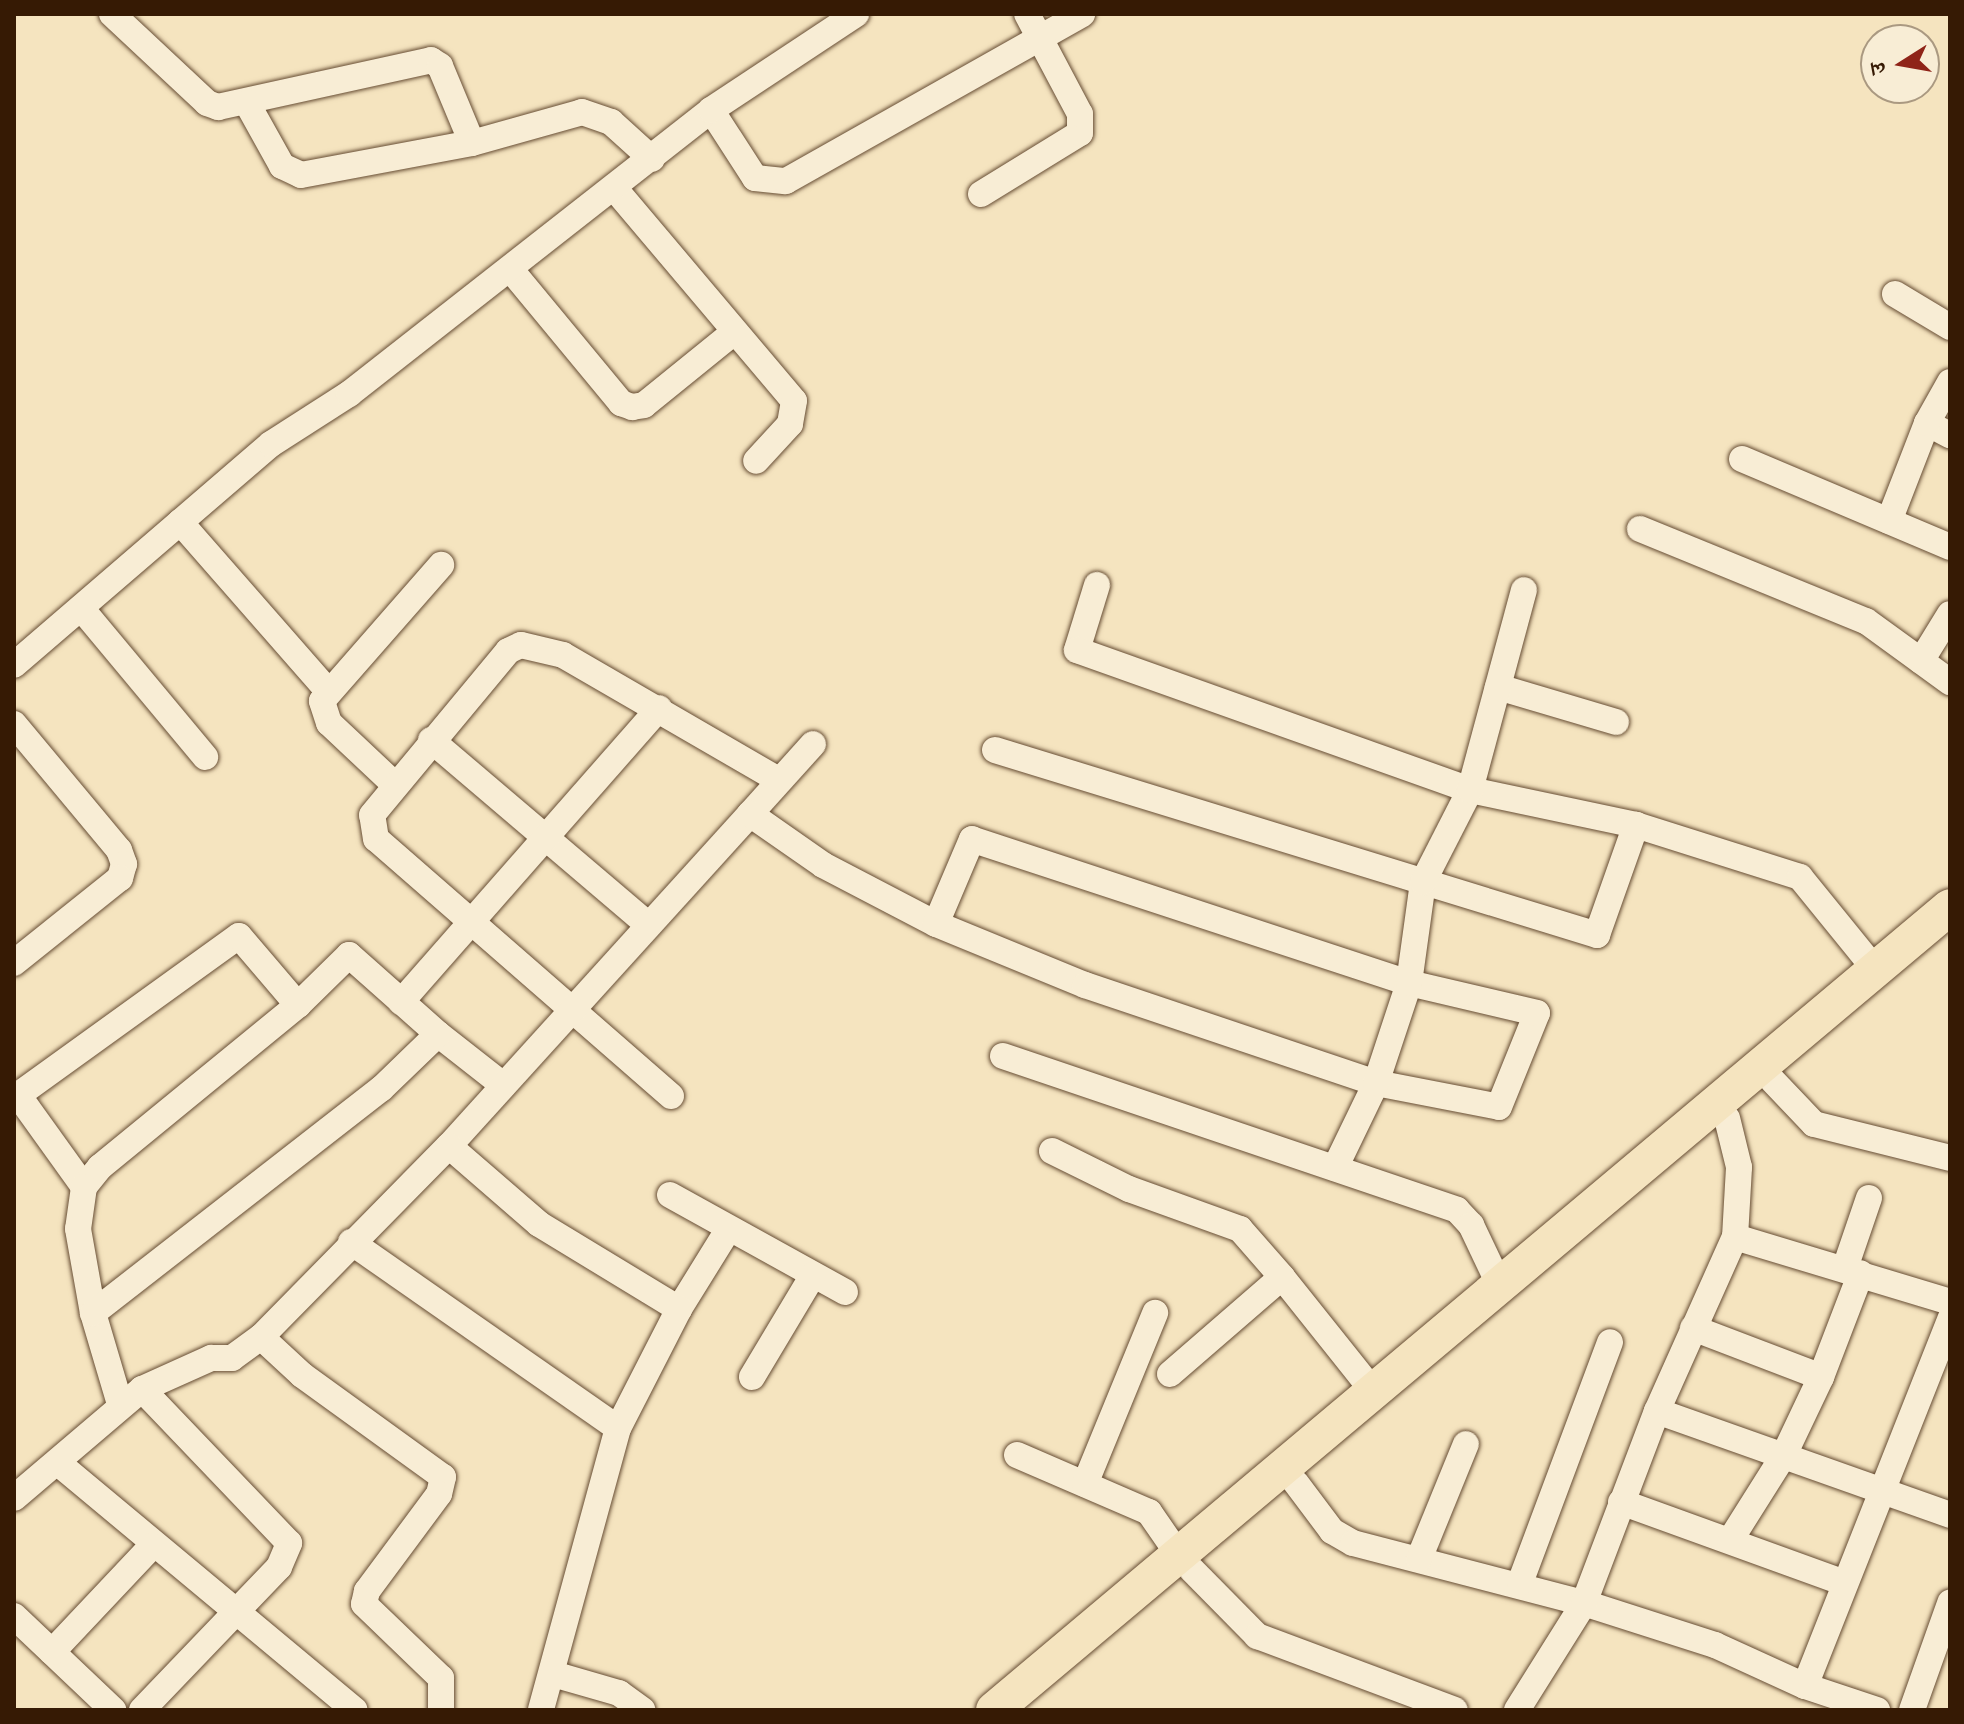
<!DOCTYPE html>
<meta charset="utf-8">
<style>
body{margin:0}
#map{position:relative;width:1964px;height:1724px;overflow:hidden;background:#f5e4bf;font-family:"IM FELL Great Primer","Noto Serif Devanagari",serif}
div>[style]{position:absolute}
.roads{filter:drop-shadow(0 0 2px #664c33) drop-shadow(0 0 2px #664c33)}
.minor>*{height:26px;margin:-13px;padding:0 13px;transform-origin:13px;border-radius:13px;background:#f8edd5}
.highway>*{height:36px;margin:-18px;padding:0 18px;transform-origin:18px;border-radius:18px;background:#f5e4bf}
span{translate:-50% -50%;white-space:nowrap;text-align:center;line-height:1.15;-webkit-text-stroke:6px #f8edd5;paint-order:stroke}
.frame{position:absolute;inset:0;border:16px solid #361a04;pointer-events:none}
.north{position:absolute;left:1860px;top:24px;width:80px;height:80px;box-sizing:border-box;background:#f8edd5;border:2px solid #aa9981;border-radius:50%;rotate:259deg;font-size:22px;font-weight:700;line-height:32px;text-align:center;color:#361a04}
.north::after{content:'';display:block;margin:auto;width:28px;height:36px;background:#8f2418;clip-path:polygon(50% 0,100% 100%,50% 72%,0 100%)}
</style>
<div id="map">
<div class="roads">
<div class="minor">
<div style="left:112px;top:14px;width:130px;rotate:43.1deg"></div>
<div style="left:207px;top:103px;width:12px;rotate:20deg"></div>
<div style="left:218px;top:107px;width:218px;rotate:-12.4deg"></div>
<div style="left:431px;top:60px;width:11px;rotate:34deg"></div>
<div style="left:440px;top:66px;width:83px;rotate:67.4deg"></div>
<div style="left:247px;top:103px;width:72px;rotate:60.9deg"></div>
<div style="left:282px;top:166px;width:21px;rotate:25deg"></div>
<div style="left:301px;top:175px;width:174px;rotate:-10.6deg"></div>
<div style="left:472px;top:143px;width:114px;rotate:-15.7deg"></div>
<div style="left:582px;top:112px;width:31px;rotate:19deg"></div>
<div style="left:611px;top:122px;width:55px;rotate:42.1deg"></div>
<div style="left:711px;top:110px;width:81px;rotate:57.1deg"></div>
<div style="left:755px;top:178px;width:31px;rotate:6deg"></div>
<div style="left:786px;top:181px;width:340px;rotate:-29.4deg"></div>
<div style="left:615px;top:189px;width:277px;rotate:49.8deg"></div>
<div style="left:794px;top:401px;width:23px;rotate:100deg"></div>
<div style="left:790px;top:424px;width:50px;rotate:132.6deg"></div>
<div style="left:981px;top:194px;width:116px;rotate:-31.6deg"></div>
<div style="left:1080px;top:133px;width:19px;rotate:-90deg"></div>
<div style="left:1080px;top:114px;width:113px;rotate:-117.9deg"></div>
<div style="left:511px;top:270px;width:173px;rotate:50.4deg"></div>
<div style="left:621px;top:403px;width:12px;rotate:20deg"></div>
<div style="left:632px;top:407px;width:12px;rotate:-9deg"></div>
<div style="left:644px;top:405px;width:114px;rotate:-39deg"></div>
<div style="left:1895px;top:294px;width:64px;rotate:31deg"></div>
<div style="left:1927px;top:423px;width:26px;rotate:28deg"></div>
<div style="left:1742px;top:459px;width:226px;rotate:22.9deg"></div>
<div style="left:1889px;top:521px;width:105px;rotate:-68.8deg"></div>
<div style="left:1927px;top:423px;width:47px;rotate:-60.7deg"></div>
<div style="left:180px;top:522px;width:226px;rotate:48.8deg"></div>
<div style="left:1640px;top:529px;width:244px;rotate:22.2deg"></div>
<div style="left:1866px;top:621px;width:104px;rotate:36deg"></div>
<div style="left:1097px;top:585px;width:68px;rotate:107.1deg"></div>
<div style="left:1077px;top:650px;width:417px;rotate:19.6deg"></div>
<div style="left:1470px;top:790px;width:170px;rotate:11.9deg"></div>
<div style="left:1636px;top:825px;width:172px;rotate:17.6deg"></div>
<div style="left:1800px;top:877px;width:117px;rotate:50.9deg"></div>
<div style="left:81px;top:608px;width:194px;rotate:50.2deg"></div>
<div style="left:1921px;top:661px;width:55px;rotate:-58.3deg"></div>
<div style="left:14px;top:665px;width:339px;rotate:-40.7deg"></div>
<div style="left:271px;top:444px;width:93px;rotate:-32.7deg"></div>
<div style="left:349px;top:394px;width:460px;rotate:-38.1deg"></div>
<div style="left:711px;top:110px;width:174px;rotate:-33.5deg"></div>
<div style="left:1498px;top:687px;width:123px;rotate:16.5deg"></div>
<div style="left:14px;top:724px;width:164px;rotate:50.2deg"></div>
<div style="left:119px;top:850px;width:15px;rotate:70deg"></div>
<div style="left:124px;top:864px;width:15px;rotate:106deg"></div>
<div style="left:120px;top:878px;width:136px;rotate:141.3deg"></div>
<div style="left:431px;top:740px;width:284px;rotate:40.4deg"></div>
<div style="left:995px;top:750px;width:630px;rotate:17.08deg"></div>
<div style="left:1597px;top:935px;width:117px;rotate:-70.5deg"></div>
<div style="left:394px;top:784px;width:89px;rotate:-136.8deg"></div>
<div style="left:329px;top:723px;width:23px;rotate:-108deg"></div>
<div style="left:322px;top:701px;width:181px;rotate:-48.8deg"></div>
<div style="left:750px;top:814px;width:94px;rotate:-48deg"></div>
<div style="left:401px;top:1002px;width:391px;rotate:-48.7deg"></div>
<div style="left:438px;top:1034px;width:83px;rotate:38.1deg"></div>
<div style="left:1003px;top:1056px;width:479px;rotate:18.7deg"></div>
<div style="left:1457px;top:1210px;width:21px;rotate:47deg"></div>
<div style="left:1471px;top:1225px;width:68px;rotate:64.6deg"></div>
<div style="left:1773px;top:1081px;width:59px;rotate:46.4deg"></div>
<div style="left:1814px;top:1124px;width:140px;rotate:14deg"></div>
<div style="left:18px;top:1095px;width:113px;rotate:54.3deg"></div>
<div style="left:671px;top:1096px;width:391px;rotate:-138.9deg"></div>
<div style="left:376px;top:839px;width:24px;rotate:-99deg"></div>
<div style="left:372px;top:815px;width:213px;rotate:-50.3deg"></div>
<div style="left:508px;top:651px;width:14px;rotate:-25deg"></div>
<div style="left:521px;top:645px;width:43px;rotate:13.4deg"></div>
<div style="left:563px;top:655px;width:250px;rotate:30.1deg"></div>
<div style="left:14px;top:1098px;width:277px;rotate:-35.8deg"></div>
<div style="left:239px;top:936px;width:91px;rotate:49.5deg"></div>
<div style="left:298px;top:1005px;width:256px;rotate:140.7deg"></div>
<div style="left:100px;top:1167px;width:26px;rotate:129deg"></div>
<div style="left:84px;top:1187px;width:42px;rotate:98.1deg"></div>
<div style="left:78px;top:1229px;width:85px;rotate:79.9deg"></div>
<div style="left:93px;top:1313px;width:95px;rotate:73.5deg"></div>
<div style="left:449px;top:1146px;width:448px;rotate:-47.8deg"></div>
<div style="left:750px;top:814px;width:89px;rotate:34.9deg"></div>
<div style="left:823px;top:865px;width:127px;rotate:27.6deg"></div>
<div style="left:936px;top:924px;width:161px;rotate:22.3deg"></div>
<div style="left:1085px;top:985px;width:307px;rotate:18.6deg"></div>
<div style="left:1376px;top:1083px;width:125px;rotate:11deg"></div>
<div style="left:1499px;top:1107px;width:101px;rotate:-68deg"></div>
<div style="left:1537px;top:1013px;width:131px;rotate:-166.8deg"></div>
<div style="left:1409px;top:983px;width:460px;rotate:-161.8deg"></div>
<div style="left:972px;top:839px;width:92px;rotate:113deg"></div>
<div style="left:1052px;top:1151px;width:86px;rotate:26.3deg"></div>
<div style="left:1129px;top:1189px;width:118px;rotate:19.8deg"></div>
<div style="left:1240px;top:1229px;width:64px;rotate:48.8deg"></div>
<div style="left:1335px;top:1168px;width:94px;rotate:-64.2deg"></div>
<div style="left:1376px;top:1083px;width:105px;rotate:-71.7deg"></div>
<div style="left:1409px;top:983px;width:102px;rotate:-82.1deg"></div>
<div style="left:1423px;top:882px;width:103px;rotate:-62.9deg"></div>
<div style="left:1470px;top:790px;width:207px;rotate:-74.9deg"></div>
<div style="left:670px;top:1195px;width:200px;rotate:29deg"></div>
<div style="left:1735px;top:1237px;width:225px;rotate:16.8deg"></div>
<div style="left:351px;top:1242px;width:325px;rotate:34.9deg"></div>
<div style="left:1845px;top:1268px;width:74px;rotate:-71.1deg"></div>
<div style="left:679px;top:1309px;width:93px;rotate:-58.2deg"></div>
<div style="left:93px;top:1313px;width:365px;rotate:-37.9deg"></div>
<div style="left:381px;top:1089px;width:79px;rotate:-44deg"></div>
<div style="left:438px;top:1034px;width:119px;rotate:-138.4deg"></div>
<div style="left:349px;top:955px;width:71px;rotate:135.6deg"></div>
<div style="left:1693px;top:1328px;width:137px;rotate:20.9deg"></div>
<div style="left:261px;top:1337px;width:56px;rotate:42.8deg"></div>
<div style="left:302px;top:1375px;width:174px;rotate:35.9deg"></div>
<div style="left:443px;top:1477px;width:17px;rotate:103deg"></div>
<div style="left:439px;top:1494px;width:121px;rotate:126.6deg"></div>
<div style="left:367px;top:1591px;width:13px;rotate:103deg"></div>
<div style="left:364px;top:1604px;width:107px;rotate:43.9deg"></div>
<div style="left:441px;top:1678px;width:32px;rotate:90deg"></div>
<div style="left:1170px;top:1374px;width:148px;rotate:-40.9deg"></div>
<div style="left:1282px;top:1277px;width:146px;rotate:51.4deg"></div>
<div style="left:752px;top:1377px;width:119px;rotate:-59.1deg"></div>
<div style="left:1657px;top:1411px;width:311px;rotate:19.5deg"></div>
<div style="left:1017px;top:1455px;width:144px;rotate:23.4deg"></div>
<div style="left:1149px;top:1512px;width:51px;rotate:55.4deg"></div>
<div style="left:58px;top:1463px;width:386px;rotate:39.8deg"></div>
<div style="left:1296px;top:1483px;width:60px;rotate:53.1deg"></div>
<div style="left:1332px;top:1531px;width:24px;rotate:30deg"></div>
<div style="left:1353px;top:1543px;width:239px;rotate:14.6deg"></div>
<div style="left:1584px;top:1603px;width:138px;rotate:17.8deg"></div>
<div style="left:1715px;top:1645px;width:99px;rotate:24.5deg"></div>
<div style="left:1805px;top:1686px;width:76px;rotate:18.4deg"></div>
<div style="left:1085px;top:1484px;width:185px;rotate:-67.7deg"></div>
<div style="left:14px;top:1498px;width:168px;rotate:-40.4deg"></div>
<div style="left:142px;top:1389px;width:76px;rotate:-24.2deg"></div>
<div style="left:211px;top:1358px;width:21px"></div>
<div style="left:232px;top:1358px;width:36px;rotate:-36deg"></div>
<div style="left:261px;top:1337px;width:268px;rotate:-45.5deg"></div>
<div style="left:449px;top:1146px;width:119px;rotate:40.9deg"></div>
<div style="left:539px;top:1224px;width:164px;rotate:31.3deg"></div>
<div style="left:679px;top:1309px;width:134px;rotate:117.1deg"></div>
<div style="left:618px;top:1428px;width:292px;rotate:105.3deg"></div>
<div style="left:1621px;top:1502px;width:235px;rotate:19.9deg"></div>
<div style="left:1731px;top:1539px;width:99px;rotate:-57.8deg"></div>
<div style="left:1784px;top:1455px;width:86px;rotate:-64.6deg"></div>
<div style="left:1821px;top:1377px;width:111px;rotate:-69deg"></div>
<div style="left:1419px;top:1559px;width:124px;rotate:-67.8deg"></div>
<div style="left:1192px;top:1570px;width:93px;rotate:45.4deg"></div>
<div style="left:1257px;top:1636px;width:211px;rotate:20.5deg"></div>
<div style="left:1520px;top:1583px;width:257px;rotate:-69.5deg"></div>
<div style="left:14px;top:1616px;width:137px;rotate:43.5deg"></div>
<div style="left:52px;top:1652px;width:146px;rotate:-46.7deg"></div>
<div style="left:553px;top:1674px;width:69px;rotate:16.1deg"></div>
<div style="left:619px;top:1693px;width:29px;rotate:36deg"></div>
<div style="left:1805px;top:1686px;width:395px;rotate:-68.4deg"></div>
<div style="left:142px;top:1710px;width:198px;rotate:-46.2deg"></div>
<div style="left:279px;top:1567px;width:26px;rotate:-67deg"></div>
<div style="left:289px;top:1543px;width:213px;rotate:-133.7deg"></div>
<div style="left:1517px;top:1710px;width:126px;rotate:-57.9deg"></div>
<div style="left:1584px;top:1603px;width:205px;rotate:-69.2deg"></div>
<div style="left:1657px;top:1411px;width:191px;rotate:-65.9deg"></div>
<div style="left:1735px;top:1237px;width:70px;rotate:-86.7deg"></div>
<div style="left:1739px;top:1167px;width:50px;rotate:-103.8deg"></div>
<div style="left:1912px;top:1710px;width:114px;rotate:-70.4deg"></div>
</div>
<div class="highway">
<div style="left:994px;top:1710px;width:1248px;rotate:-40.03deg"></div>
</div>
</div>
<div class="frame"></div>
<div class="north">उ</div>
</div>
